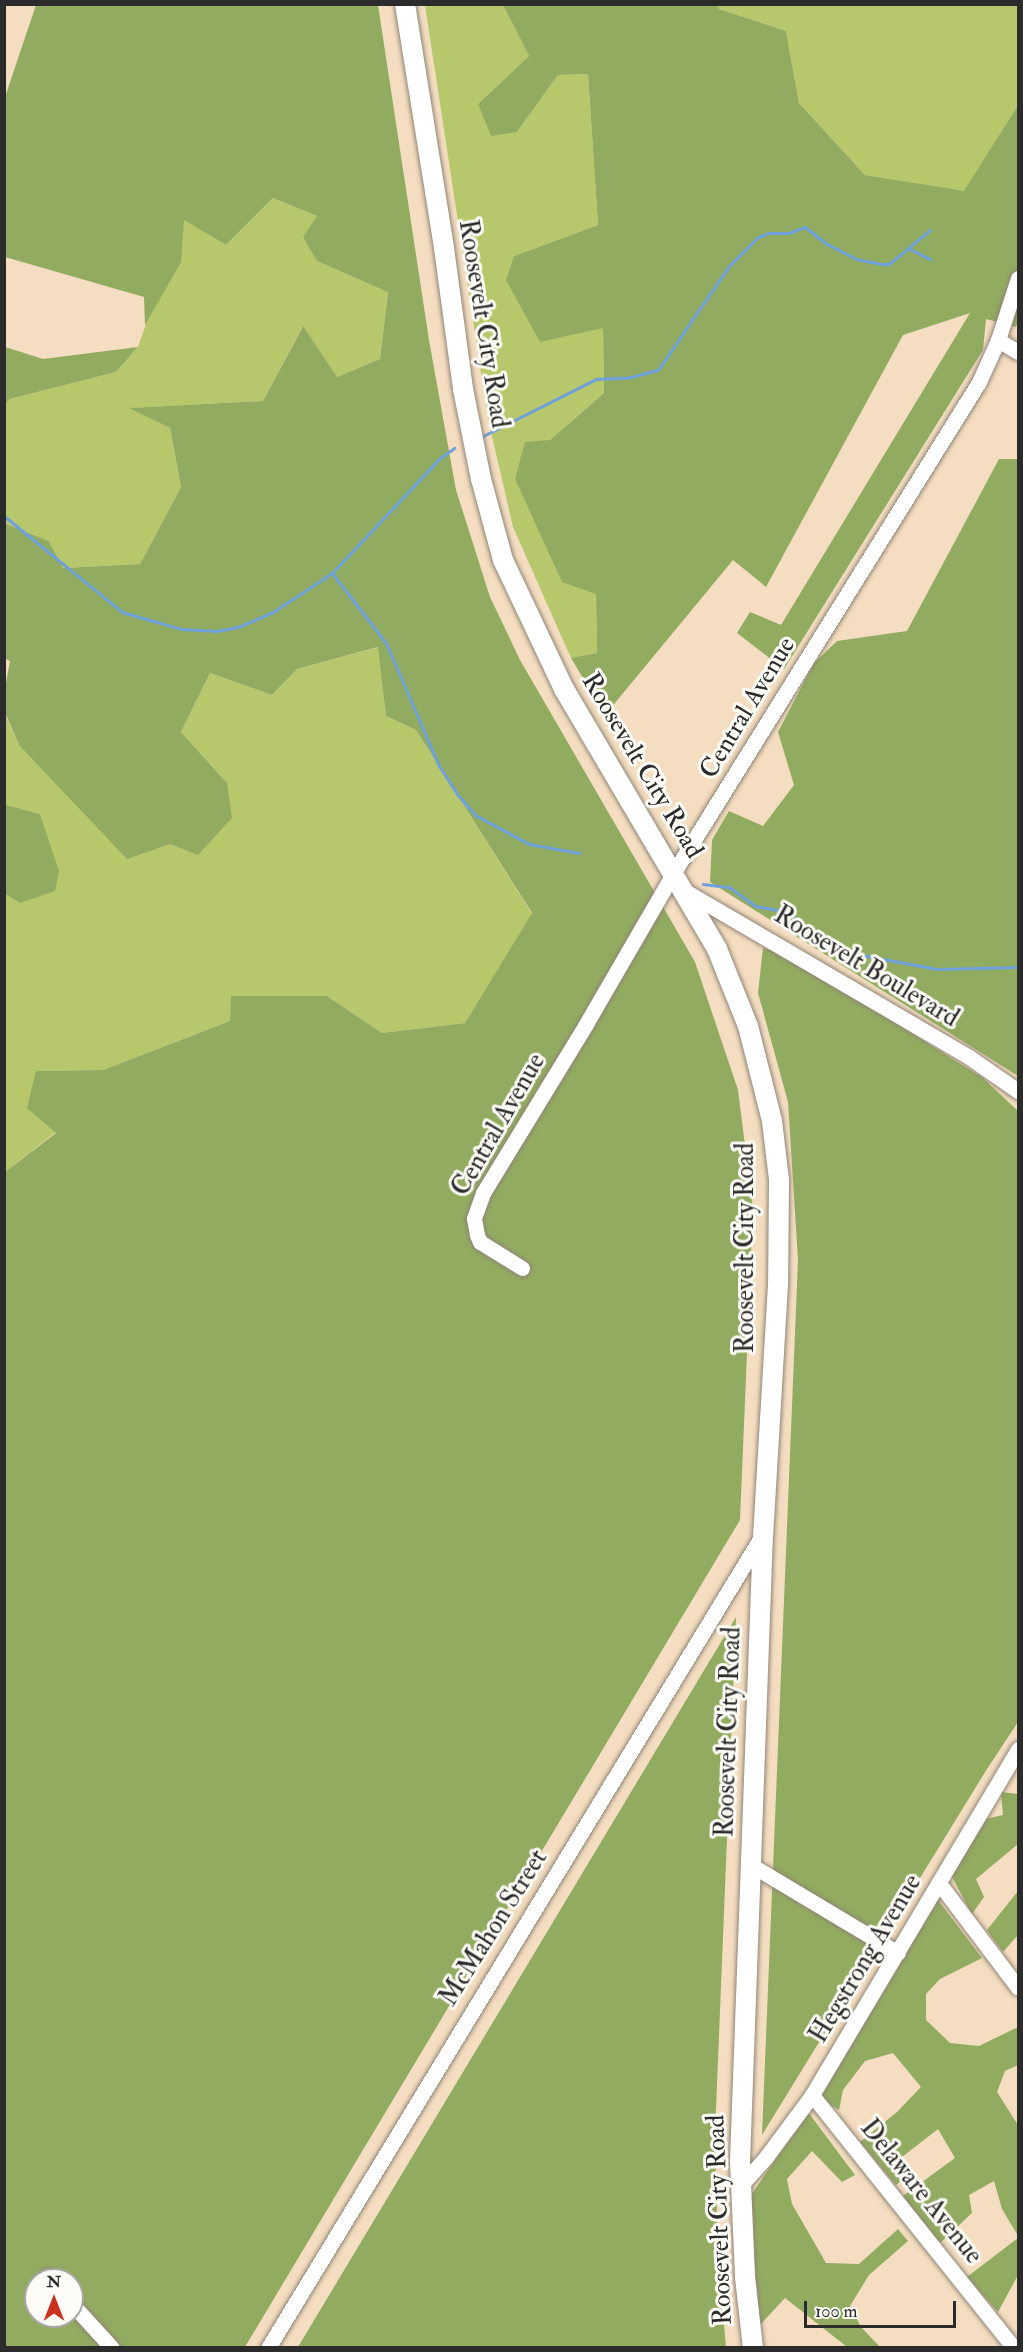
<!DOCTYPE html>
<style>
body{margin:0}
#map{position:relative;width:1023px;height:2352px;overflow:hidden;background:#f4ddc0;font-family:"IM FELL Double Pica",serif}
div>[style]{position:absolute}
.green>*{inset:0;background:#b7c86c}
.forest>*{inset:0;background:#91ac60}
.stream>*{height:3px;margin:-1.5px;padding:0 1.5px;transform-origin:1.5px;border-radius:1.5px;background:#6fa0da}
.roads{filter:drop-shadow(0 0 2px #908476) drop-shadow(0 0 2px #908476)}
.minor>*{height:15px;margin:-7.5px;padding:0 7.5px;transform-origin:7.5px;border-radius:7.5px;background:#fff}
.major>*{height:20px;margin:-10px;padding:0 10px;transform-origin:10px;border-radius:10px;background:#fff}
span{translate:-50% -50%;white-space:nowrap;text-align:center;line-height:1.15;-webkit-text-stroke:6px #fdfcf7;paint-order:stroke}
.street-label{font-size:26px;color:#2b2b2b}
.frame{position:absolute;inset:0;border:6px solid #2b2b2b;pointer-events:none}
.north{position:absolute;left:24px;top:2268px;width:60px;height:60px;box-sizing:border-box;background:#fdfcf7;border:2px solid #a9a8a5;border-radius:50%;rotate:0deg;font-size:16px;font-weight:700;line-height:24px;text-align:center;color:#2b2b2b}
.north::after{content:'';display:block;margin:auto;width:21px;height:27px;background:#c8321e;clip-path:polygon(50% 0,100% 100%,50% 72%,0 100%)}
.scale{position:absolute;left:804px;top:2301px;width:152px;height:27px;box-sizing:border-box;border:3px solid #2b2b2b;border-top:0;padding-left:8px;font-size:18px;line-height:21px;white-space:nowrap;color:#2b2b2b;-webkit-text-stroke:4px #fdfcf7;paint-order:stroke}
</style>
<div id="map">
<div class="green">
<div style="clip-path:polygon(425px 5px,503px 5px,529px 56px,478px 104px,517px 132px,558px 75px,588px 74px,598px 225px,514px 256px,603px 327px,604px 393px,550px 440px,596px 594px,597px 653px,571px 658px,513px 527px,488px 419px)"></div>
<div style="clip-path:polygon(716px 5px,1018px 5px,1018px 105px,964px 192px,865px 175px,799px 103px,786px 31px,719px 9px)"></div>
<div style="clip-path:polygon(273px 198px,317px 216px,317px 261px,388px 291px,380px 359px,337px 377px,302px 327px,263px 401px,131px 408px,170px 428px,181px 487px,140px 564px,63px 568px,49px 541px,5px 523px,5px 404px,10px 399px,116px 372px,138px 347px,183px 219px,226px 245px)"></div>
<div style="clip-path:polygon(379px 647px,386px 716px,416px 730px,532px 914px,465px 1023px,382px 1033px,327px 996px,232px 996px,230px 1021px,103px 1070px,36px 1071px,56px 1132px,5px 1172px,5px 894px,21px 903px,40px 814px,7px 805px,5px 802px,4px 713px,19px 745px,170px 844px,198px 854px,227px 783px,181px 732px,210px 673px,272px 695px,297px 669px)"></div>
</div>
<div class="forest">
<div style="clip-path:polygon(716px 4px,719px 9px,786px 31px,799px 103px,865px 175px,964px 191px,1018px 105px,1018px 321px,1016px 327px,986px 319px,983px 350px,784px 669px,737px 633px,750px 612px,781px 625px,970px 313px,903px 335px,766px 587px,733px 560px,605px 715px,571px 658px,597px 653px,596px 594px,562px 582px,515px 479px,525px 442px,550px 440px,604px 393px,603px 328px,540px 342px,506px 280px,514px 256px,598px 225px,588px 74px,558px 75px,517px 132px,491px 136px,478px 104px,529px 56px,503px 5px)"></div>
<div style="clip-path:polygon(evenodd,36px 5px,378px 5px,429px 340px,456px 490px,490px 597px,520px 660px,695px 962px,738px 1090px,753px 1209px,740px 1520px,245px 2347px,5px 2347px,5px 1172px,56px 1133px,27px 1108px,36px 1071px,103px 1070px,230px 1021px,231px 996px,327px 996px,382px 1033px,465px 1023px,532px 913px,416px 730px,386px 716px,378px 647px,297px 669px,272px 695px,210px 673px,181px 732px,227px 783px,232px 818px,198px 855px,170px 844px,127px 859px,19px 745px,5px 713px,5px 688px,10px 661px,4px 658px,4px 523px,49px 541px,63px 568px,140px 564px,181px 487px,170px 428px,129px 408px,263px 401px,303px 326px,337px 377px,380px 359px,388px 292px,317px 261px,303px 237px,317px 216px,273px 198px,226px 245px,184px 220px,181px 262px,145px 325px,144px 297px,5px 257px,5px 97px,36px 5px,36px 2280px,72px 2280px,72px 2316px,36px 2316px,36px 2280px)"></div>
<div style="clip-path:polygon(5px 347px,43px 359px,138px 347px,116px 372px,10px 399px,5px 404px)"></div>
<div style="clip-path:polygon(999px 459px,1018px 459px,1018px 1076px,710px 882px,712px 840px,729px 811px,763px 826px,794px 785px,778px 732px,814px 663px,837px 641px,907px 631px)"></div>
<div style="clip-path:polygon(4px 802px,7px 805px,40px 814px,59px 871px,55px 891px,20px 903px,5px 894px)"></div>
<div style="clip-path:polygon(763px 948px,789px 956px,983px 1078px,1018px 1111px,1018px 1722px,987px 1769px,762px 2135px,798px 1260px,788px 1102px,758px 993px)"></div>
<div style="clip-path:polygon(736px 1617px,715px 2134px,718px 2257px,726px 2347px,298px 2347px)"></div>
<div style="clip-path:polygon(1001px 1792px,1018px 1794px,1018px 1844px,976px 1879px,984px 1897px,972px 1914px,952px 1877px,981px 1820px,1003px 1815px)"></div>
<div style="clip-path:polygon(1018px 1891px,1018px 1935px,1003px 1952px,987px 1930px)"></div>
<div style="clip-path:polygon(938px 1900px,982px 1958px,940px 1979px,926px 1994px,926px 2020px,950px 2043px,979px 2046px,1018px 2027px,1018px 2065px,1005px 2071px,997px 2092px,1018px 2125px,1018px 2236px,1002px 2209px,994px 2181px,969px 2195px,972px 2213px,939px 2244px,903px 2196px,955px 2158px,938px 2129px,902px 2157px,911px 2173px,896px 2185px,860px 2142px,897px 2112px,921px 2087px,893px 2053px,865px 2061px,843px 2090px,839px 2110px,816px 2096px)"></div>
<div style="clip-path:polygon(808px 2112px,855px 2175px,842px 2182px,812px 2151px,787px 2179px,792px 2204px,826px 2263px,859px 2264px,898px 2229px,908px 2241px,869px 2275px,850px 2306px,861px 2327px,880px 2347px,847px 2347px,785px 2298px,760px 2325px,749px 2198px)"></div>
<div style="clip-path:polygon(1018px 2238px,1018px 2275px,998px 2312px,967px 2277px)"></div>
</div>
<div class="stream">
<div style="left:908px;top:248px;width:25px;rotate:27deg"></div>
<div style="left:481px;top:437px;width:129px;rotate:-26.8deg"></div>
<div style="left:596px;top:379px;width:35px;rotate:-3deg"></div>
<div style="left:631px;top:377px;width:28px;rotate:-15deg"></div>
<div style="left:658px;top:370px;width:126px;rotate:-55.7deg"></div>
<div style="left:729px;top:266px;width:41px;rotate:-45deg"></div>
<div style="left:758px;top:237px;width:12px;rotate:-20deg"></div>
<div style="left:769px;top:233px;width:20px"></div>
<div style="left:789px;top:233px;width:17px;rotate:-21deg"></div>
<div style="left:805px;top:227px;width:28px;rotate:38deg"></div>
<div style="left:827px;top:244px;width:33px;rotate:27deg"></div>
<div style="left:856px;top:259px;width:26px;rotate:11deg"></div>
<div style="left:882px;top:264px;width:7px"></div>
<div style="left:889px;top:264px;width:53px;rotate:-39.7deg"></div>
<div style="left:4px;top:516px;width:152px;rotate:39.1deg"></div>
<div style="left:122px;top:612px;width:61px;rotate:16.1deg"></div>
<div style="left:181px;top:629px;width:36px;rotate:3deg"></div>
<div style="left:217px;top:631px;width:21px;rotate:-11deg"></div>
<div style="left:238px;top:627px;width:38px;rotate:-23deg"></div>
<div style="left:273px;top:612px;width:71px;rotate:-33.5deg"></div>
<div style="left:332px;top:573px;width:156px;rotate:-46.8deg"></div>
<div style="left:439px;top:459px;width:19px;rotate:-36deg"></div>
<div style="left:332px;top:573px;width:88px;rotate:52.4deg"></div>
<div style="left:386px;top:643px;width:134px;rotate:66.7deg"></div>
<div style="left:439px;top:766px;width:33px;rotate:57deg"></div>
<div style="left:457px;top:794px;width:28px;rotate:49deg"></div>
<div style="left:475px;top:815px;width:61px;rotate:28.2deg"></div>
<div style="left:529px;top:844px;width:51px;rotate:10.2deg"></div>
<div style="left:703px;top:884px;width:26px;rotate:7deg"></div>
<div style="left:729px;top:887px;width:32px;rotate:36deg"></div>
<div style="left:755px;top:906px;width:28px;rotate:10deg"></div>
<div style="left:783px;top:911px;width:17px;rotate:31deg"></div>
<div style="left:798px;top:920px;width:38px;rotate:47deg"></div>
<div style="left:824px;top:948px;width:115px;rotate:10.5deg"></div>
<div style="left:937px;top:969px;width:81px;rotate:-1.4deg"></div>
</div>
<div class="roads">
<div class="minor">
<div style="left:998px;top:340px;width:23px;rotate:31deg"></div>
<div style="left:685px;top:891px;width:329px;rotate:30.3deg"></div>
<div style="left:969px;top:1057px;width:60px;rotate:34.8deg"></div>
<div style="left:522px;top:1268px;width:49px;rotate:-148.2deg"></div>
<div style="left:480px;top:1242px;width:8px;rotate:-113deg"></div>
<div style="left:477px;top:1235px;width:17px;rotate:-100deg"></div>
<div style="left:474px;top:1218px;width:27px;rotate:-70deg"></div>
<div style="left:483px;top:1193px;width:198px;rotate:-58.6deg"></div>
<div style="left:586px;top:1024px;width:176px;rotate:-59.9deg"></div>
<div style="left:674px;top:872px;width:577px;rotate:-58.1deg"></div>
<div style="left:979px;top:382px;width:46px;rotate:-65.7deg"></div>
<div style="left:998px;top:340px;width:65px;rotate:-72.1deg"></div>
<div style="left:751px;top:1865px;width:171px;rotate:30.9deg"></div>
<div style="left:939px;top:1883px;width:131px;rotate:53deg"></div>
<div style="left:812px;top:2095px;width:324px;rotate:51.4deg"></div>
<div style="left:741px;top:2185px;width:38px;rotate:-48deg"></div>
<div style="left:766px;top:2157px;width:77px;rotate:-53.4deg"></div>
<div style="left:812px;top:2095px;width:403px;rotate:-59.2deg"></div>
<div style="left:47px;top:2276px;width:5px;rotate:53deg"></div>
<div style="left:72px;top:2304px;width:59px;rotate:47.7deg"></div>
<div style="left:268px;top:2348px;width:953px;rotate:-58.7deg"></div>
</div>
<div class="major">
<div style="left:405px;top:4px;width:247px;rotate:80.9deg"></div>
<div style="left:444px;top:248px;width:142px;rotate:82.3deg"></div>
<div style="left:463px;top:389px;width:92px;rotate:78.7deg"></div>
<div style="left:481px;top:479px;width:84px;rotate:74.8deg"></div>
<div style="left:503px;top:560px;width:143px;rotate:64.7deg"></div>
<div style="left:564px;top:689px;width:302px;rotate:59.5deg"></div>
<div style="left:717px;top:949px;width:83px;rotate:68.1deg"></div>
<div style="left:748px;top:1026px;width:98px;rotate:75.8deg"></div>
<div style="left:772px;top:1121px;width:59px;rotate:83.2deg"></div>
<div style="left:779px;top:1180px;width:105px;rotate:90.5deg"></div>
<div style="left:778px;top:1285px;width:249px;rotate:93.4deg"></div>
<div style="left:763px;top:1534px;width:627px;rotate:92.1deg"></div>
<div style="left:740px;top:2161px;width:116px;rotate:87.5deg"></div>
<div style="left:745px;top:2277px;width:71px;rotate:83.6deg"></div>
</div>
</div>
<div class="street-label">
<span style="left:483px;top:324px;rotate:81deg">Roosevelt City Road</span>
<span style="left:748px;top:708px;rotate:-59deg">Central Avenue</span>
<span style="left:642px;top:766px;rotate:59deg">Roosevelt City Road</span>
<span style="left:866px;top:967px;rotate:31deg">Roosevelt Boulevard</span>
<span style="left:499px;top:1125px;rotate:-60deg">Central Avenue</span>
<span style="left:746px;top:1248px;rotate:-90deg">Roosevelt City Road</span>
<span style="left:729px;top:1732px;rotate:-88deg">Roosevelt City Road</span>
<span style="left:494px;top:1928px;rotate:-58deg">McMahon Street</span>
<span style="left:866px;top:1959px;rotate:-59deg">Hegstrong Avenue</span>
<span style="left:921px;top:2192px;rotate:51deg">Delaware Avenue</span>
<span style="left:720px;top:2220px;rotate:-92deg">Roosevelt City Road</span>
</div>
<div class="frame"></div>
<div class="north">N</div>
<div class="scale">100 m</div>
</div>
